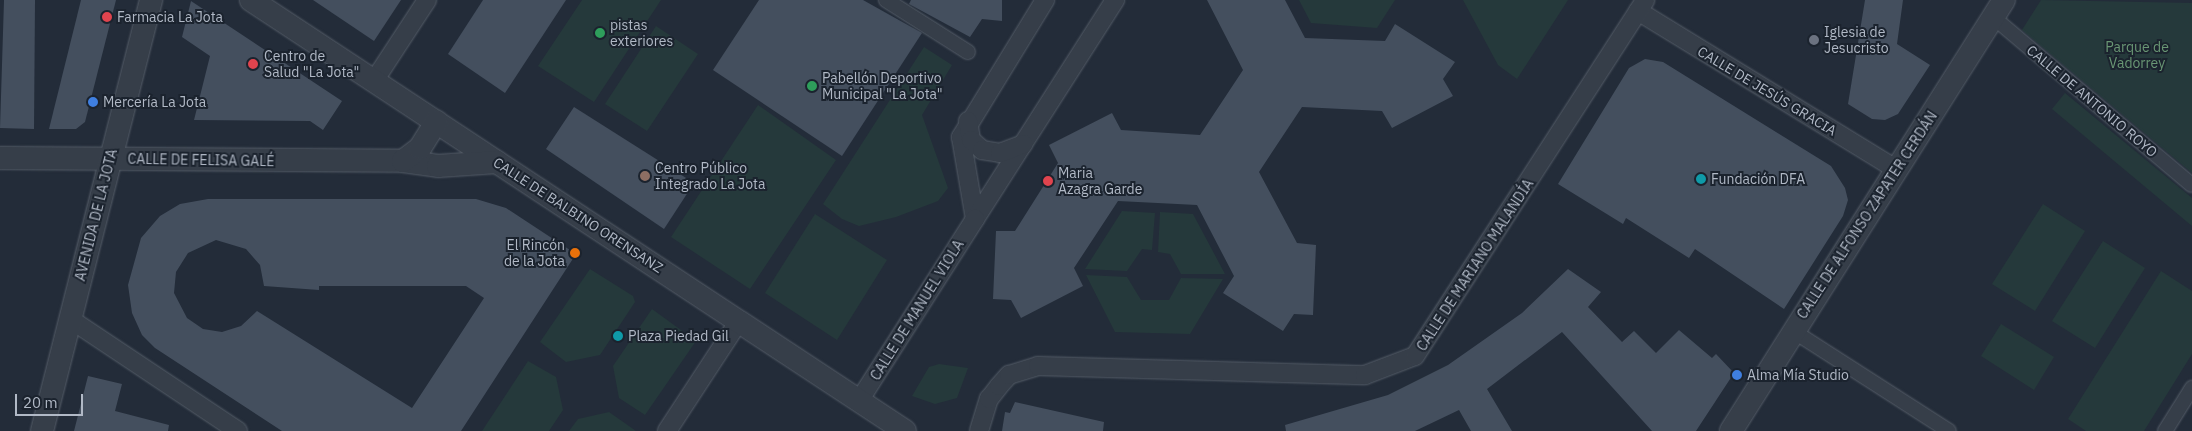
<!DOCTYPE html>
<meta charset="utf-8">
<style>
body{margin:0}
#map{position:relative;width:2192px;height:431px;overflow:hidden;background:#232c39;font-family:"IBM Plex Sans",sans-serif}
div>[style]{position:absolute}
.green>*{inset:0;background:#25393b}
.building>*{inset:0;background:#444f5e}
.roads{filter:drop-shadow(0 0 1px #545c67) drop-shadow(0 0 1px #545c67)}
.pedestrian>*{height:14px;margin:-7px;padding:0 7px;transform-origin:7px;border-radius:7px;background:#363e49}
.minor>*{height:18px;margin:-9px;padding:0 9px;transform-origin:9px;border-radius:9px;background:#363e49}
.tertiary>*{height:22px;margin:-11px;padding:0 11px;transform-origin:11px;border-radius:11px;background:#363e49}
.dots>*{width:14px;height:14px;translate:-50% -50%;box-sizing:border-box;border:2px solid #1b232e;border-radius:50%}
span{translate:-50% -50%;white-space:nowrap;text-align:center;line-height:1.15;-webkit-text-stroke:4px #1b232e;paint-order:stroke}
.poi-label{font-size:14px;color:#b1b9c6}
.left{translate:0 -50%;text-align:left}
.right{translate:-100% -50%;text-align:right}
.park-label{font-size:14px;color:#699674}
.street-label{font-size:14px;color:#b1b9c6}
.scale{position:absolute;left:15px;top:394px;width:68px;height:22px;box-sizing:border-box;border:2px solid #b1b9c6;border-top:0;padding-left:6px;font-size:15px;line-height:18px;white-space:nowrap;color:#b1b9c6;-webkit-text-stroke:4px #1b232e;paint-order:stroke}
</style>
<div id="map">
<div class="green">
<div style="clip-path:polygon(582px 0,661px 0,594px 102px,538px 66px)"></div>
<div style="clip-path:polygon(1299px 0,1395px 0,1377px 28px,1311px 23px)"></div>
<div style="clip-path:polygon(1463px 0,1568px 0,1517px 79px,1498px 65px)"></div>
<div style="clip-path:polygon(2041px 0,2192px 3px,2192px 173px,2022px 30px)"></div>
<div style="clip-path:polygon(656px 26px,698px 54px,647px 131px,605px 104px)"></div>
<div style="clip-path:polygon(924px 47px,952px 65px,922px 115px,948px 188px,938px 201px,896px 217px,859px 226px,842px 219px,823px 204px)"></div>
<div style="clip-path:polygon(2065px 93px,2192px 198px,2192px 226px,2052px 109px)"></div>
<div style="clip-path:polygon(758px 105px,836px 160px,750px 289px,671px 237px)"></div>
<div style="clip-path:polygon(2043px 204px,2085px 231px,2035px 311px,1992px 284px)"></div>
<div style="clip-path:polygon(1122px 211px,1155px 213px,1152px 250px,1142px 249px,1127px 271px,1085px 269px)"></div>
<div style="clip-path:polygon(1160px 212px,1193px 214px,1225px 274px,1181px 274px,1170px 254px,1158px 252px)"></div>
<div style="clip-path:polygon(815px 214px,887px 260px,837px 340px,765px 293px)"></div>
<div style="clip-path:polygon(2103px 241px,2145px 268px,2095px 348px,2052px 321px)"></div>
<div style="clip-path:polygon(590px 269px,633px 296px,635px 302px,600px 355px,566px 362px,540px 342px)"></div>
<div style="clip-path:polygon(2161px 271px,2192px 291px,2192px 354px,2144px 431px,2086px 431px,2068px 419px)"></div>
<div style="clip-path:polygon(1086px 275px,1127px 277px,1141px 300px,1169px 300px,1181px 278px,1223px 279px,1190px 334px,1115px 332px)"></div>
<div style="clip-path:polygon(652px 309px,696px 341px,645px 415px,619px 398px,613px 366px)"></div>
<div style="clip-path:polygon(2001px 324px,2054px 357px,2034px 390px,1981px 356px)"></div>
<div style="clip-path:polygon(528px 361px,556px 377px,563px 410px,549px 431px,482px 431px)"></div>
<div style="clip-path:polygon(939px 364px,968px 368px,957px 398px,935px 404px,912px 396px,929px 367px)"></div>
<div style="clip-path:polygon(609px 412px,636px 431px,569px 431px,578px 419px)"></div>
</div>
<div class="building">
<div style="clip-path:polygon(4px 0,35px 0,34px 129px,0 128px)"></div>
<div style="clip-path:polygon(81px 0,116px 0,85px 122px,76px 129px,49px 129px)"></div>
<div style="clip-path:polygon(313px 0,401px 0,374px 41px)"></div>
<div style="clip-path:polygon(483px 0,566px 0,505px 93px,448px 54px)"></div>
<div style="clip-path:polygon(759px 0,863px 0,922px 33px,842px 156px,713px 70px)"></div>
<div style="clip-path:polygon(911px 0,1002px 0,1002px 21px,982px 19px,970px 37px,909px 4px)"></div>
<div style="clip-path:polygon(1207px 0,1285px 0,1305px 38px,1385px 41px,1395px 24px,1455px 62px,1443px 79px,1453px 96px,1392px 128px,1382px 111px,1302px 107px,1259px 172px,1297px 243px,1316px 245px,1313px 315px,1294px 314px,1283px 331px,1223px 293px,1234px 276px,1197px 205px,1118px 201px,1074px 268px,1083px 286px,1021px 318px,1011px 300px,993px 299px,996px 231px,1015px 231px,1058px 163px,1049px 145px,1112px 113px,1121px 130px,1200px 135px,1243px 70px)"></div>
<div style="clip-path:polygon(1865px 0,1903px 0,1897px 44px,1930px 65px,1898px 114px,1885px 120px,1872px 119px,1848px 104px)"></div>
<div style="clip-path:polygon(191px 1px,342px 101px,323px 130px,310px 121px,194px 120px,210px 56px,182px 37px)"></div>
<div style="clip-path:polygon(1645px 59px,1663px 62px,1831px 166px,1845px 188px,1848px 200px,1843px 216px,1784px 309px,1695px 249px,1689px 258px,1626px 218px,1623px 224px,1558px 184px,1629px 68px)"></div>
<div style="clip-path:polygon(574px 107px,694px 183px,664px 229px,546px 149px)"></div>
<div style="clip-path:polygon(evenodd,208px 199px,476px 199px,506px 208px,576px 254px,461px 431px,282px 431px,155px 348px,142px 335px,132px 313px,128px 285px,141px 238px,160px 216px,180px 204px,208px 199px,216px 240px,246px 249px,260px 265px,264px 286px,319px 290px,319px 286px,466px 286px,484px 298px,412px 408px,257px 311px,241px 326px,222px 332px,203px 329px,187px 318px,174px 293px,176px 272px,188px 253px,216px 240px)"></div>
<div style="clip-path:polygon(1568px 269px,1601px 292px,1588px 307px,1622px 342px,1634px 331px,1656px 353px,1679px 330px,1712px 358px,1716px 354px,1734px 373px,1696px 431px,1652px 431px,1562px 332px,1487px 389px,1512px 431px,1471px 431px,1459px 410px,1415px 431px,1286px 431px,1285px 425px,1388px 395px,1448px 365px,1522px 313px)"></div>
<div style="clip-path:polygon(88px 376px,122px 384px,115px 411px,169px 425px,168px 431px,74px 431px)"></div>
<div style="clip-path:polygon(1015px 402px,1104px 422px,1103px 431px,1002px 431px,1005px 412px,1010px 413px)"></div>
</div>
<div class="roads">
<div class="pedestrian">
<div style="left:886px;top:0;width:97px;rotate:32.4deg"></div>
<div style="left:1993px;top:17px;width:260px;rotate:40.2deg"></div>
<div style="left:1793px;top:331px;width:185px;rotate:32.7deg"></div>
<div style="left:2165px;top:431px;width:51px;rotate:-57.9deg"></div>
</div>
<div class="minor">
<div style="left:1045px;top:0;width:161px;rotate:121.5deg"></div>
<div style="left:961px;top:137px;width:83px;rotate:80.3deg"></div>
<div style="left:975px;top:219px;width:260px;rotate:-57.4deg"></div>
<div style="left:1638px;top:11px;width:304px;rotate:31.5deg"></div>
<div style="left:374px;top:81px;width:97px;rotate:-56.8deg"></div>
<div style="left:968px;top:121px;width:19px;rotate:81deg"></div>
<div style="left:971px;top:140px;width:15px;rotate:42deg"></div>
<div style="left:982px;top:150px;width:18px;rotate:9deg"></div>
<div style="left:1000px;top:153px;width:25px;rotate:-21deg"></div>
<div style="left:70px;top:319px;width:202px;rotate:33.7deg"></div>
<div style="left:859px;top:401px;width:216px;rotate:-57.5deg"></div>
<div style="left:667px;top:431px;width:131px;rotate:-56.8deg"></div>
<div style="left:979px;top:431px;width:34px;rotate:-73deg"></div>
<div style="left:989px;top:399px;width:16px;rotate:-52deg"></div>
<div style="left:999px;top:386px;width:15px;rotate:-48deg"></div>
<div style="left:1009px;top:375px;width:30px;rotate:-17deg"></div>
<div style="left:1038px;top:366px;width:327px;rotate:1.6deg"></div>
<div style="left:1365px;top:375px;width:53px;rotate:-20.8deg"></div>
<div style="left:1415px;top:356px;width:424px;rotate:-57.1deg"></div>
</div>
<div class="tertiary">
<div style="left:251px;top:0;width:783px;rotate:33.39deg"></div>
<div style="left:0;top:158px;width:403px;rotate:0.4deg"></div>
<div style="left:403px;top:161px;width:35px;rotate:8deg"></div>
<div style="left:438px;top:166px;width:59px;rotate:-3.9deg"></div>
<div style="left:403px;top:161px;width:21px;rotate:-37deg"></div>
<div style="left:420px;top:148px;width:31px;rotate:-58deg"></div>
<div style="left:42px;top:431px;width:445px;rotate:-75.8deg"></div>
<div style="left:1731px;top:431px;width:510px;rotate:-57.65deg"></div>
</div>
</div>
<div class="dots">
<div style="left:107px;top:17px;background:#e0444e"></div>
<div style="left:600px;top:33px;background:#2e9e5b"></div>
<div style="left:1814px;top:40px;background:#6b7280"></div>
<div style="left:253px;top:64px;background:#e0444e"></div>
<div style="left:812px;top:86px;background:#2e9e5b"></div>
<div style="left:93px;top:102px;background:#3f7fe0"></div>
<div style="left:645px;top:176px;background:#8d6e63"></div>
<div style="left:1701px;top:179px;background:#0f9aa8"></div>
<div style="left:1048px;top:181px;background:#e0444e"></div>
<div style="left:575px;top:253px;background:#e8710a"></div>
<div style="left:618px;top:336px;background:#0f9aa8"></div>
<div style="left:1737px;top:375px;background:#3f7fe0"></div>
</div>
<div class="poi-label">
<span class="left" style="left:117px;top:17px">Farmacia La Jota</span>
<span class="left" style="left:610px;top:33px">pistas<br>exteriores</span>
<span class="left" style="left:1824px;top:40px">Iglesia de<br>Jesucristo</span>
<span class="left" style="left:264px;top:64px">Centro de<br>Salud "La Jota"</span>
<span class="left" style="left:822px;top:86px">Pabellón Deportivo<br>Municipal "La Jota"</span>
<span class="left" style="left:103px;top:102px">Mercería La Jota</span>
<span class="left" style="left:655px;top:176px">Centro Público<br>Integrado La Jota</span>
<span class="left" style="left:1058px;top:181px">Maria<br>Azagra Garde</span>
<span class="left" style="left:1711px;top:179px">Fundación DFA</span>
<span class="right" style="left:565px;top:253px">El Rincón<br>de la Jota</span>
<span class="left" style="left:628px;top:336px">Plaza Piedad Gil</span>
<span class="left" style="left:1747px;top:375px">Alma Mía Studio</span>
</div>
<div class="park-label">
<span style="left:2137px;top:55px">Parque de<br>Vadorrey</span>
</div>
<div class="street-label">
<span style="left:1767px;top:91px;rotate:31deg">CALLE DE JESÚS GRACIA</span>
<span style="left:2092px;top:101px;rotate:40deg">CALLE DE ANTONIO ROYO</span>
<span style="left:201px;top:160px;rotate:1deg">CALLE DE FELISA GALÉ</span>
<span style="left:96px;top:215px;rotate:-76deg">AVENIDA DE LA JOTA</span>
<span style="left:578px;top:215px;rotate:33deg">CALLE DE BALBINO ORENSANZ</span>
<span style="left:1867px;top:215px;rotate:-57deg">CALLE DE ALFONSO ZAPATER CERDÁN</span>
<span style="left:1475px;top:265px;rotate:-57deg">CALLE DE MARIANO MALANDÍA</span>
<span style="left:917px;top:310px;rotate:-58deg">CALLE DE MANUEL VIOLA</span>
</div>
<div class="scale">20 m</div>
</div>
